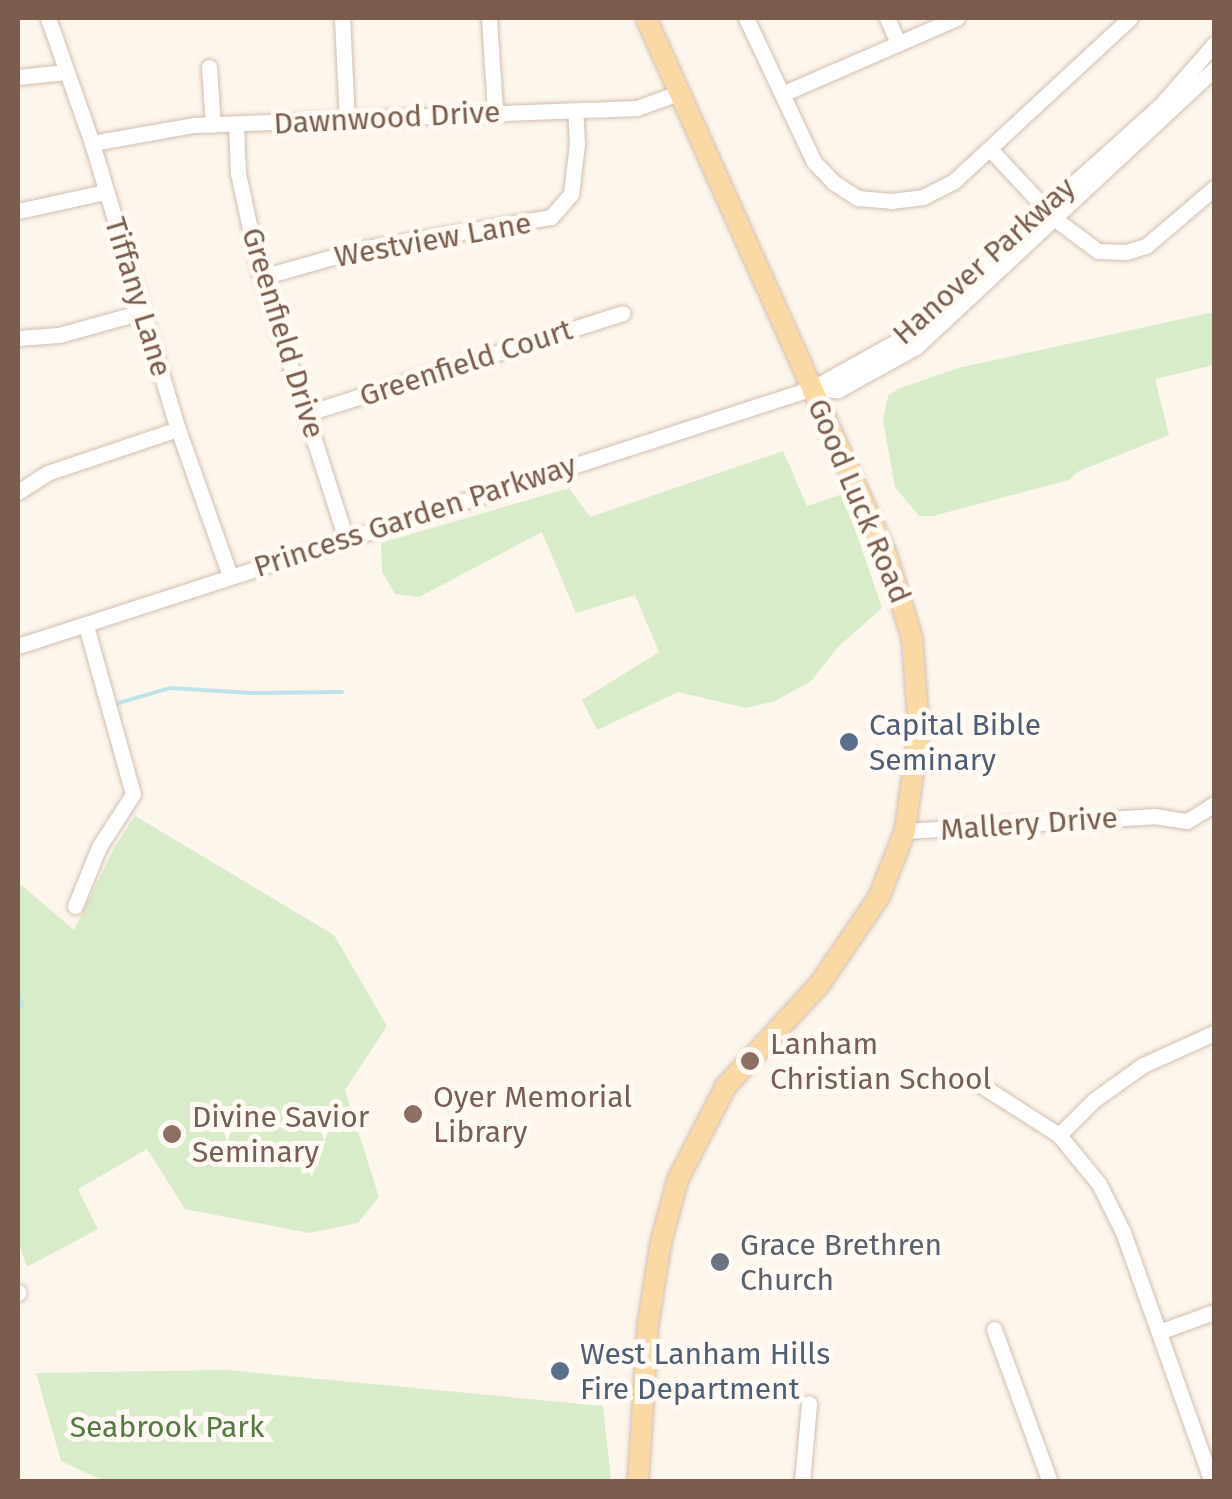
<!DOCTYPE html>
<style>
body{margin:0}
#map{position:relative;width:1232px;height:1499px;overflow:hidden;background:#fdf6ec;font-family:"Fira Sans",sans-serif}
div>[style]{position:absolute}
.green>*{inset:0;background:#d8ecc9}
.stream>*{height:4px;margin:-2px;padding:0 2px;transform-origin:2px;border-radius:2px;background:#bfe3e8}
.roads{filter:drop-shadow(0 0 2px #d1beb0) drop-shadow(0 0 2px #d1beb0)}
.minor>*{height:15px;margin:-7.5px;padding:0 7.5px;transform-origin:7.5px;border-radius:7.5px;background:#fff}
.major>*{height:20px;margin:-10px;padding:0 10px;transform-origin:10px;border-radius:10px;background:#fbd9a5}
.dots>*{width:28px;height:28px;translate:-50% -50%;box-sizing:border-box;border:5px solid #fffaf3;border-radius:50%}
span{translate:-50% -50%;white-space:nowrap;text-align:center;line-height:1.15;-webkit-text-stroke:10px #fffaf3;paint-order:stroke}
.street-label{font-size:30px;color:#7a5c4d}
.service-label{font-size:30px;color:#4e5e75}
.left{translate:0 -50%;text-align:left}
.education-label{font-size:30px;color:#785e54}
.worship-label{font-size:30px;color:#5b616d}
.park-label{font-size:30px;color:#537a41}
.frame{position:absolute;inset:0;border:20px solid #7a5c4d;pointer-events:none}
</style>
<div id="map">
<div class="green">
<div style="clip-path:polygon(1214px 312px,1214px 365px,1155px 379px,1169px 435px,1079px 471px,1069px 480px,933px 516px,919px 516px,895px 487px,883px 421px,888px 396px,898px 389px,958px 368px)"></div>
<div style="clip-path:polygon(783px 451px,807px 506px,843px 494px,882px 608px,838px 647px,811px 681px,775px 701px,746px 708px,678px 692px,597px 730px,582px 700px,659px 652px,635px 595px,576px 613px,542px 532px,419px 597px,395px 594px,382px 572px,381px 543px,569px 488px,590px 517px)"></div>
<div style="clip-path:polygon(135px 816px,334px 935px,387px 1026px,345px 1090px,379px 1197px,358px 1223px,309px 1233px,185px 1209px,147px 1149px,78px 1189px,98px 1229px,27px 1267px,18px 1242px,18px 882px,74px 930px,115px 846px)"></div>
<div style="clip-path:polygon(226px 1370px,603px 1406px,611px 1481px,104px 1481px,61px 1461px,36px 1373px)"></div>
</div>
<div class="stream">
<div style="left:115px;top:704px;width:57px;rotate:-16.2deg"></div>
<div style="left:170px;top:688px;width:81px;rotate:3.5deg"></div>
<div style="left:251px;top:693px;width:91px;rotate:-0.6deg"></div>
<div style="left:18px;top:992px;width:14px;rotate:73deg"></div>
</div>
<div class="roads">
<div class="minor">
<div style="left:48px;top:18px;width:133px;rotate:70.6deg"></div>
<div style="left:92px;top:143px;width:299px;rotate:73.3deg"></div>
<div style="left:178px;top:429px;width:156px;rotate:70.5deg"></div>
<div style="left:342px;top:18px;width:101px;rotate:87.2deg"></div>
<div style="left:489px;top:18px;width:94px;rotate:86.3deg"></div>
<div style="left:746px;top:18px;width:159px;rotate:64.7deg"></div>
<div style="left:814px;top:162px;width:28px;rotate:46deg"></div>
<div style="left:833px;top:182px;width:30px;rotate:33deg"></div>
<div style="left:858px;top:198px;width:33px;rotate:5deg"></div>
<div style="left:891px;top:201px;width:32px;rotate:-7deg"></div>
<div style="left:923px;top:197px;width:34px;rotate:-27deg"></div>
<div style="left:953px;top:182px;width:241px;rotate:-42.8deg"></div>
<div style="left:887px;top:18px;width:27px;rotate:66deg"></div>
<div style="left:209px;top:67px;width:58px;rotate:86.1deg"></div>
<div style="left:18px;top:77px;width:48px;rotate:-5.9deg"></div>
<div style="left:782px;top:94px;width:191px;rotate:-23.5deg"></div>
<div style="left:236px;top:124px;width:49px;rotate:87.7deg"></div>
<div style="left:238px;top:173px;width:91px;rotate:77.9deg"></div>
<div style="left:257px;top:262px;width:291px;rotate:72.2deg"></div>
<div style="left:92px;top:143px;width:104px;rotate:-10deg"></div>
<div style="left:194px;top:125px;width:443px;rotate:-2.2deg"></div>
<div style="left:637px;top:108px;width:47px;rotate:-20deg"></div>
<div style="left:990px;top:149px;width:96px;rotate:47.1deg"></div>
<div style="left:1055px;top:219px;width:54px;rotate:36.7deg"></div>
<div style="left:1098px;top:251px;width:28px;rotate:2deg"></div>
<div style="left:1126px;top:252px;width:21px;rotate:-17deg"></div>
<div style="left:1146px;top:246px;width:89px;rotate:-40.5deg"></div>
<div style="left:18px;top:211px;width:89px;rotate:-12.3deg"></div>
<div style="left:262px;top:277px;width:103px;rotate:-15.8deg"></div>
<div style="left:361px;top:249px;width:193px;rotate:-9.6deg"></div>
<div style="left:551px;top:217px;width:30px;rotate:-49deg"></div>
<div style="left:571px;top:194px;width:50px;rotate:-83.2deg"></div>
<div style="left:577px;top:144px;width:33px;rotate:-93deg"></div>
<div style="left:18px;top:338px;width:41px;rotate:-4.2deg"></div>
<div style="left:59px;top:335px;width:86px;rotate:-15.5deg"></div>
<div style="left:813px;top:388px;width:25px;rotate:5deg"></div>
<div style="left:838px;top:390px;width:89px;rotate:-28.9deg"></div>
<div style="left:916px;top:347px;width:408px;rotate:-43deg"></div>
<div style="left:308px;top:413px;width:330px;rotate:-17.6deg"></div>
<div style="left:18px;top:492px;width:35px;rotate:-33deg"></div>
<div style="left:47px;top:473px;width:138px;rotate:-18.6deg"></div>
<div style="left:18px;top:646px;width:836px;rotate:-17.98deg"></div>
<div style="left:813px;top:388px;width:98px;rotate:-29.2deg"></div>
<div style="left:899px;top:340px;width:351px;rotate:-41.9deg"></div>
<div style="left:1160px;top:106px;width:82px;rotate:-48.9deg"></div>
<div style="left:905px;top:831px;width:249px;rotate:-3.4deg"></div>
<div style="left:1154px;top:816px;width:33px;rotate:9deg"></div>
<div style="left:1187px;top:821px;width:32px;rotate:-32deg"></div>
<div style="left:75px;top:906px;width:64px;rotate:-67.9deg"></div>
<div style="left:99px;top:847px;width:63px;rotate:-57.3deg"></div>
<div style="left:133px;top:794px;width:174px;rotate:-105.6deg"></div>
<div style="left:973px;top:1080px;width:102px;rotate:32.6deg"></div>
<div style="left:1059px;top:1135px;width:63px;rotate:50.8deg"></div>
<div style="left:1099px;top:1184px;width:54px;rotate:63.4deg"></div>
<div style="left:1123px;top:1232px;width:265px;rotate:70.4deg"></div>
<div style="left:1059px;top:1135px;width:49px;rotate:-45deg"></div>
<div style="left:1094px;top:1100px;width:60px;rotate:-35.5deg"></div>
<div style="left:1143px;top:1065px;width:78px;rotate:-24.3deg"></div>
<div style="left:18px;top:1293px;width:1px;rotate:-45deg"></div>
<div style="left:994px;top:1329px;width:163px;rotate:69.9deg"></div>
<div style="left:1159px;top:1332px;width:59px;rotate:-20deg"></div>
<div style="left:802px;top:1482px;width:79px;rotate:-84.9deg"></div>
</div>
<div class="major">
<div style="left:638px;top:1482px;width:158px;rotate:-86.4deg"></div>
<div style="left:648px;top:1324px;width:83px;rotate:-81deg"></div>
<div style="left:661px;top:1242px;width:65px;rotate:-74.9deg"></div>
<div style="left:678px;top:1179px;width:105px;rotate:-62.7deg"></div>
<div style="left:726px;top:1086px;width:137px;rotate:-47.4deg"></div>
<div style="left:819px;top:985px;width:107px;rotate:-55.7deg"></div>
<div style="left:879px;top:897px;width:71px;rotate:-68.5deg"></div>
<div style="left:905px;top:831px;width:103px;rotate:-82.2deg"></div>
<div style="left:919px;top:729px;width:91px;rotate:-94.4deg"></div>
<div style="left:912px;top:638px;width:89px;rotate:-107deg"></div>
<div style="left:886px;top:553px;width:586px;rotate:-114.16deg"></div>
</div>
</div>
<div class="dots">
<div style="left:849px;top:742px;background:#5c6f8a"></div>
<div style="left:750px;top:1061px;background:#8d6e63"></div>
<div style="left:413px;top:1114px;background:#8d6e63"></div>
<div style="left:172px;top:1134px;background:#8d6e63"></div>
<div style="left:720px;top:1262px;background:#6b7280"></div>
<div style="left:560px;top:1371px;background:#5c6f8a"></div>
</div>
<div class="street-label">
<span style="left:387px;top:118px;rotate:-3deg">Dawnwood Drive</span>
<span style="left:433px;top:240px;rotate:-10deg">Westview Lane</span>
<span style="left:984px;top:261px;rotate:-42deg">Hanover Parkway</span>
<span style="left:138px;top:297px;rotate:73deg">Tiffany Lane</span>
<span style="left:283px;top:333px;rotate:73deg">Greenfield Drive</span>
<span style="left:466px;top:363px;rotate:-18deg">Greenfield Court</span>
<span style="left:859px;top:501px;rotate:67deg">Good Luck Road</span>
<span style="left:415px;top:516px;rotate:-18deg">Princess Garden Parkway</span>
<span style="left:1029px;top:824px;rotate:-4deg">Mallery Drive</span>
</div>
<div class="service-label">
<span class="left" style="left:869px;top:742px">Capital Bible<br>Seminary</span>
<span class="left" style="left:580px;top:1371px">West Lanham Hills<br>Fire Department</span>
</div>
<div class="education-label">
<span class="left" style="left:770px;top:1061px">Lanham<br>Christian School</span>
<span class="left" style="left:433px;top:1114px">Oyer Memorial<br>Library</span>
<span class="left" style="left:192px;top:1134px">Divine Savior<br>Seminary</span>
</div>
<div class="worship-label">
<span class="left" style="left:740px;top:1262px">Grace Brethren<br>Church</span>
</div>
<div class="park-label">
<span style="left:167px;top:1427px">Seabrook Park</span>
</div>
<div class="frame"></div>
</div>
